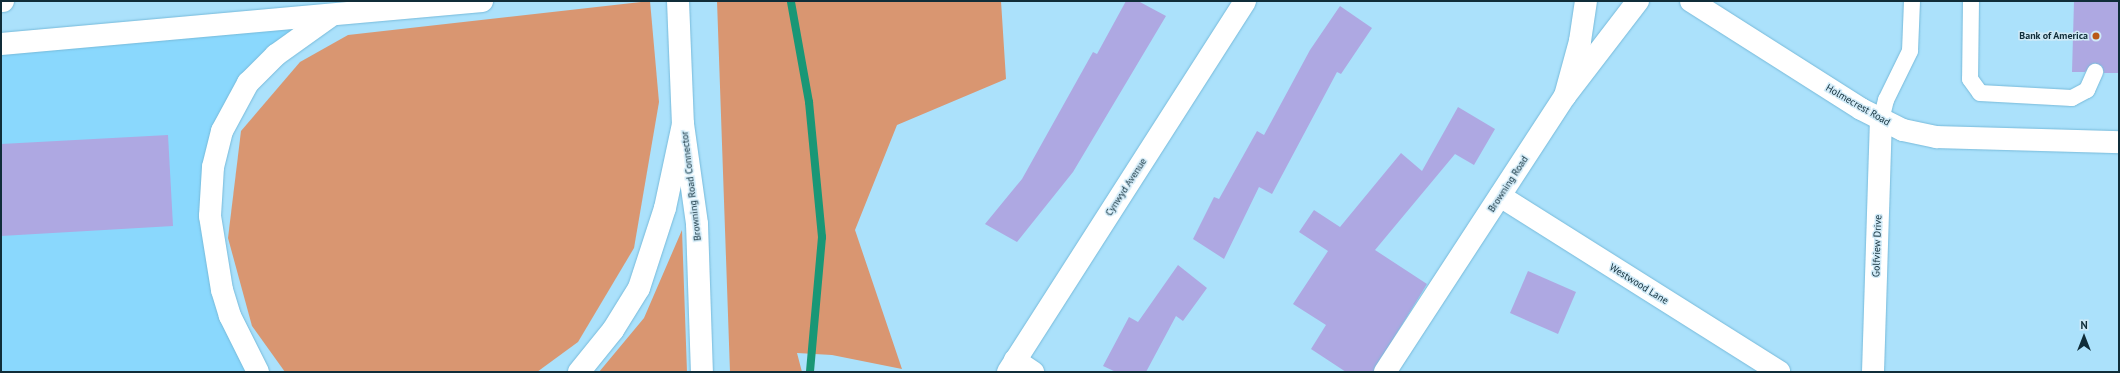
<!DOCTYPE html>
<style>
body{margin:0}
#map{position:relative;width:2120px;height:373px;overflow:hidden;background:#abe1fb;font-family:"PT Sans",sans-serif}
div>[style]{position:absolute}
.built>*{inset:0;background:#8ad8fd}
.green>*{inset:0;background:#d99671}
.stream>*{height:8px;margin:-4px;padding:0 4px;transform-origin:4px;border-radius:4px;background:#199776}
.building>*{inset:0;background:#aea8e2}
.roads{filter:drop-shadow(0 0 1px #77bada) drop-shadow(0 0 1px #77bada)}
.lane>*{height:16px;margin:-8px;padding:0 8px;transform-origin:8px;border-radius:8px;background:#fff}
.street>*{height:22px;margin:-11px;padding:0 11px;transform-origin:11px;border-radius:11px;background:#fff}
.secondary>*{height:22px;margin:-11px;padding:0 11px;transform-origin:11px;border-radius:11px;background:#fff}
.highway>*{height:22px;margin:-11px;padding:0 11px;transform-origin:11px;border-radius:11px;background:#fff}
.dots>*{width:11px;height:11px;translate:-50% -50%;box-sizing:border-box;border:2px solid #d0eaf7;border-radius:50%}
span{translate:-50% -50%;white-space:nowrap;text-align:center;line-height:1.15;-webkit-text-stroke:3px #d0eaf7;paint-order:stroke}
.poi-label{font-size:10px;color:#102d39;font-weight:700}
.right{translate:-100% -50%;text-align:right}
.street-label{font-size:10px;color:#102d39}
.frame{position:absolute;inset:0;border:2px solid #102d39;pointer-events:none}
.north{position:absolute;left:2064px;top:317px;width:40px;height:40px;-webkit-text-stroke:3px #d0eaf7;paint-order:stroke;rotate:0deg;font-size:11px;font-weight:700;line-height:16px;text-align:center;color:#102d39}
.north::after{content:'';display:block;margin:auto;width:14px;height:18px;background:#102d39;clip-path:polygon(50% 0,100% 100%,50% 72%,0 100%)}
</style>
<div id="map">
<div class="built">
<div style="clip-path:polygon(330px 16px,237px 99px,210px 216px,258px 372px,1px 372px,1px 44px)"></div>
</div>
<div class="green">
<div style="clip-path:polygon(650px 1px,659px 102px,634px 248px,578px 342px,537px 372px,285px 372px,252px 326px,228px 238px,241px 131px,300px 62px,348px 35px)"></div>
<div style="clip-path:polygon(717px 1px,1001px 1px,1006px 79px,897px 125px,855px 230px,902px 369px,832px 355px,797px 353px,802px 372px,730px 372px)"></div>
<div style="clip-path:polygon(682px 230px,687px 372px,599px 372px,644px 318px)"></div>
</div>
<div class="stream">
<div style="left:791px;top:2px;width:102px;rotate:79.8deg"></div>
<div style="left:809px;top:102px;width:136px;rotate:84.5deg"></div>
<div style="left:822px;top:237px;width:136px;rotate:95.1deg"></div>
</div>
<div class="building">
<div style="clip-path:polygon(1126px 1px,1138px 1px,1166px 16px,1073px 172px,1017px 242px,985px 224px,1022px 179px,1093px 52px,1097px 54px)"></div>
<div style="clip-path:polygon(2074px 1px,2119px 1px,2119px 73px,2104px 73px,2102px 66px,2094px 63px,2085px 72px,2072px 72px)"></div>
<div style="clip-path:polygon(1340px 6px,1372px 28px,1341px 74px,1337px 72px,1272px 194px,1259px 187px,1224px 259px,1193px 239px,1214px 197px,1219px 199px,1257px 131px,1264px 135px,1310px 50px)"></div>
<div style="clip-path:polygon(1458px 107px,1495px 129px,1474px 165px,1455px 154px,1375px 250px,1427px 284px,1373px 372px,1346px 372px,1311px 349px,1326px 325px,1293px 304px,1328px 251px,1299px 232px,1314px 210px,1340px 227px,1401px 153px,1422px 171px)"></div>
<div style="clip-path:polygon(168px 135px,173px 226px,1px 236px,1px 144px)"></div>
<div style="clip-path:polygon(1178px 265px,1207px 288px,1183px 321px,1176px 316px,1146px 372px,1116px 372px,1103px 366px,1129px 317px,1138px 322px)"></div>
<div style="clip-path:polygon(1528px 271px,1576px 292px,1558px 334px,1510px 313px)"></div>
</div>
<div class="roads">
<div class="lane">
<div style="left:1971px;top:1px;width:78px;rotate:90.7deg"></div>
<div style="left:1970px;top:79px;width:17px;rotate:54deg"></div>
<div style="left:1980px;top:93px;width:92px;rotate:3.1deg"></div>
<div style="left:2072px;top:98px;width:17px;rotate:-28deg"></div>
<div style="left:2087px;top:90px;width:20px;rotate:-66deg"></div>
<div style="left:1881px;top:120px;width:21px;rotate:-76deg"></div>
<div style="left:1886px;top:100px;width:55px;rotate:-63.9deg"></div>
<div style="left:1910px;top:51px;width:50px;rotate:-87.7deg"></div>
</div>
<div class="street">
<div style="left:1691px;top:1px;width:201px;rotate:32.4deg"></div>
<div style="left:1861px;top:109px;width:47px;rotate:26.6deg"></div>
<div style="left:1903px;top:130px;width:35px;rotate:12deg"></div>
<div style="left:1937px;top:137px;width:182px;rotate:1.6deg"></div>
<div style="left:1500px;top:196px;width:330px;rotate:32.2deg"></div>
<div style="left:1015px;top:360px;width:22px;rotate:34deg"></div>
<div style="left:1008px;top:372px;width:440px;rotate:-57.4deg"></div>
<div style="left:1873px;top:372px;width:252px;rotate:-88.2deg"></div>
</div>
<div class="secondary">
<div style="left:678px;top:1px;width:123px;rotate:87.7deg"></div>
<div style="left:683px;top:124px;width:101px;rotate:82deg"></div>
<div style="left:697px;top:224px;width:148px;rotate:88.1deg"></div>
<div style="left:1385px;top:372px;width:330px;rotate:-56.9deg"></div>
<div style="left:1565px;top:96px;width:120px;rotate:-52.5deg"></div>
</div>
<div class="highway">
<div style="left:1px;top:1px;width:2px"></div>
<div style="left:1px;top:44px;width:483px;rotate:-5.1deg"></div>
<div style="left:1565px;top:96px;width:57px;rotate:-74.7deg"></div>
<div style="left:1580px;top:41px;width:40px;rotate:-81.5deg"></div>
<div style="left:258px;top:372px;width:63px;rotate:-116.6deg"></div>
<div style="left:230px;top:316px;width:27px;rotate:-107deg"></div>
<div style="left:222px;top:290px;width:75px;rotate:-99.2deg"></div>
<div style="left:210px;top:216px;width:49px;rotate:-86.5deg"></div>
<div style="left:213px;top:167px;width:37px;rotate:-76deg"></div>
<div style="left:222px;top:131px;width:55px;rotate:-61.6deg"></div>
<div style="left:248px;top:83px;width:40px;rotate:-45deg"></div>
<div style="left:276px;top:55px;width:65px;rotate:-35.6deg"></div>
<div style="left:579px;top:372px;width:54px;rotate:-51deg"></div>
<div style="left:613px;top:330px;width:49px;rotate:-58.2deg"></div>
<div style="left:639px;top:288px;width:84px;rotate:-72deg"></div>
<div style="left:665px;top:208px;width:86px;rotate:-77.9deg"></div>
</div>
</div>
<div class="dots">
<div style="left:2096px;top:36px;background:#ba5a16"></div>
</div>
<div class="poi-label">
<span class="right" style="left:2088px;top:36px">Bank of America</span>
</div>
<div class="street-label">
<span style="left:1858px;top:105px;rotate:30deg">Holmecrest Road</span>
<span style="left:1508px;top:184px;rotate:-57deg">Browning Road</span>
<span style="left:691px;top:186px;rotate:-97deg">Browning Road Connector</span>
<span style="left:1126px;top:187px;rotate:-57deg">Cynwyd Avenue</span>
<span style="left:1877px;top:246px;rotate:-88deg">Golfview Drive</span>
<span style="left:1639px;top:284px;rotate:32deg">Westwood Lane</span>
</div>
<div class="frame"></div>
<div class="north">N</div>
</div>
